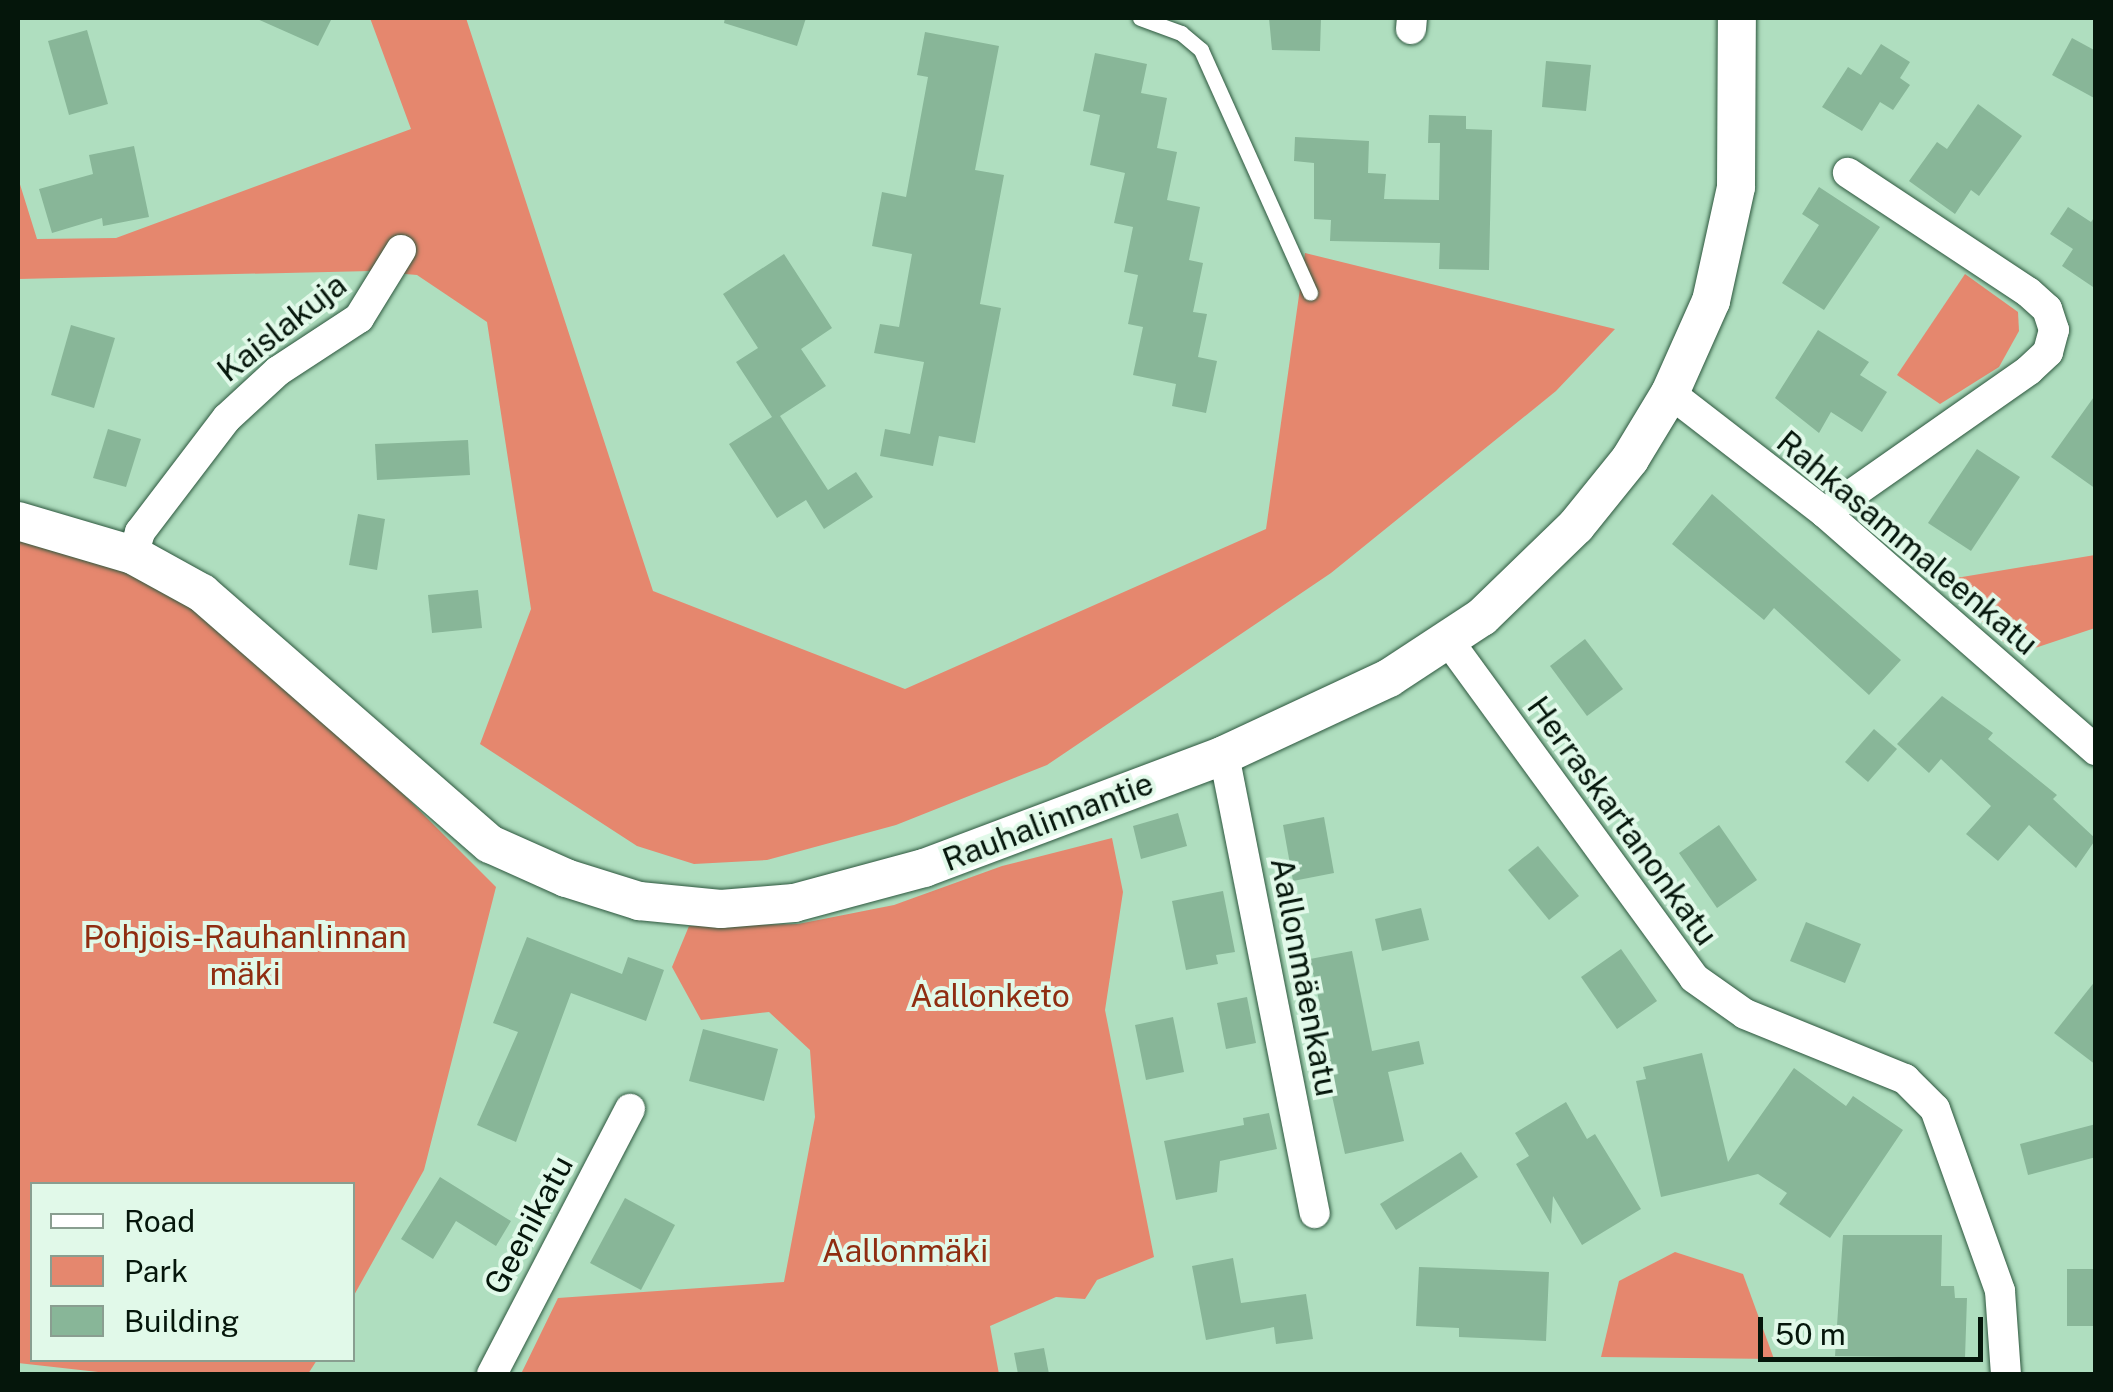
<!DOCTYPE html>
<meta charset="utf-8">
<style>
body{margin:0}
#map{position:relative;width:2113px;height:1392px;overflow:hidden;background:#afdebf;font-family:"Public Sans",sans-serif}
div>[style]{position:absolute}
.green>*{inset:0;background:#e5876e}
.building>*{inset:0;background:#88b698}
.roads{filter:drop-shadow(0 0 2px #2d573e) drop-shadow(0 0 2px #2d573e)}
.service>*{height:15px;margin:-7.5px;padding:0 7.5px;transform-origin:7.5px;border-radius:7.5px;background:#fff}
.minor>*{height:30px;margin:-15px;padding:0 15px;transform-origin:15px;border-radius:15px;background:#fff}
.tertiary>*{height:38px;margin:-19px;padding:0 19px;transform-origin:19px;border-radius:19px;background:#fff}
span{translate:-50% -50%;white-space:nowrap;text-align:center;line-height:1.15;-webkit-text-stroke:8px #e1f9e9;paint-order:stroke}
.street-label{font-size:32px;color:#05160b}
.park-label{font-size:32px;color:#8f2d11}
.frame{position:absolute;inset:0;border:20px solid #05160b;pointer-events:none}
.legend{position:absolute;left:30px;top:1182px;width:325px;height:180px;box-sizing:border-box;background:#e1f9e9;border:2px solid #899e90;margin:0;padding:12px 18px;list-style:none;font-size:30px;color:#05160b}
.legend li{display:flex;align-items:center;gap:20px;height:50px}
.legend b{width:50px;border:2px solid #899e90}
.scale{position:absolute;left:1758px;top:1317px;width:225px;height:45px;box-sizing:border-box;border:5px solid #05160b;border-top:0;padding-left:12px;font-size:30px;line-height:35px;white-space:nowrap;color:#05160b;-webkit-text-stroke:8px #e1f9e9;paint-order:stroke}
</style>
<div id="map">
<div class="green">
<div style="clip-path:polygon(370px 18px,466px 18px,653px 591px,905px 689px,1266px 529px,1305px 253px,1615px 329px,1556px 391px,1331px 573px,1047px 765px,896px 825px,767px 860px,694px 864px,637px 846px,480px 744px,531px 609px,487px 322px,417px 275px,371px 271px,18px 279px,18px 178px,37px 239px,116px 238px,411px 129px)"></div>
<div style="clip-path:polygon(1965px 274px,2018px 312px,2019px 331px,1999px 367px,1940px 404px,1897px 375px)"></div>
<div style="clip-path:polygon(18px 521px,202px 593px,496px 887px,424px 1170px,353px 1297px,352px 1184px,32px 1184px,32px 1360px,317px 1360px,308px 1374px,116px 1374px,18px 1363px)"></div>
<div style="clip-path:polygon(2095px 555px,2095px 628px,2017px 654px,1938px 581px)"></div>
<div style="clip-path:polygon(1112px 838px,1123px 892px,1105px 1010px,1154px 1257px,1097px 1280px,1085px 1299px,1056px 1297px,990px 1326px,999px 1374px,521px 1374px,558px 1298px,784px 1282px,815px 1117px,810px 1050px,769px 1012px,701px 1020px,672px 967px,689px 926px,798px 924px,894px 905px,1002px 866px)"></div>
<div style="clip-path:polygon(1675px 1252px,1743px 1274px,1774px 1359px,1601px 1357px,1619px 1281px)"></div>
</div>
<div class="building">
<div style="clip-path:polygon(255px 18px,332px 18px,318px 46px)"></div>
<div style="clip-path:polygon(725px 18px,806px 18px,797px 46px,724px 23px)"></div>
<div style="clip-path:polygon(1269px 18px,1321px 18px,1320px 51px,1272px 50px)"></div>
<div style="clip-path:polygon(87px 30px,108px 104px,69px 115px,48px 41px)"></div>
<div style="clip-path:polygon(925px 32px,999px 46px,975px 170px,1004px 175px,980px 304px,1001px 308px,975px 443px,939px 436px,933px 466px,880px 456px,885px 429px,910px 434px,924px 362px,874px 353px,880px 324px,899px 327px,912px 254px,872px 246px,882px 192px,906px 197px,928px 77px,917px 75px)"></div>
<div style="clip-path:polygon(2072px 38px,2096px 51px,2096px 99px,2052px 75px)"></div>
<div style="clip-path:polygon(1881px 44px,1910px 62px,1900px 78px,1910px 85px,1893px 110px,1880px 102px,1862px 131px,1822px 107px,1848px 67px,1861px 75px)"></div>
<div style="clip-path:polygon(1095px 53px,1147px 64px,1141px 93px,1167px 98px,1157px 148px,1177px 152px,1167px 200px,1200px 207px,1189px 260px,1203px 263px,1193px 312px,1207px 314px,1198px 357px,1217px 361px,1206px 413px,1172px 406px,1176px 384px,1133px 375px,1143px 327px,1128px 324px,1138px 275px,1124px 272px,1133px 227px,1114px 223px,1125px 173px,1090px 165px,1100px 115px,1083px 111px)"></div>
<div style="clip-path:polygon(1546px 61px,1591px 65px,1586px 111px,1542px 107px)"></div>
<div style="clip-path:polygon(1978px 104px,2022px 136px,1979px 196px,1971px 190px,1955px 214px,1909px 181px,1937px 142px,1947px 149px)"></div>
<div style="clip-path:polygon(1429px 115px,1466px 116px,1466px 129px,1492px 130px,1489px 270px,1439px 269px,1440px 243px,1330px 241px,1331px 220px,1314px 219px,1314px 163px,1294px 161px,1295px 137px,1369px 141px,1368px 173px,1386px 174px,1384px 199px,1439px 200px,1440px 143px,1428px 143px)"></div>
<div style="clip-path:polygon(134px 146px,149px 217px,103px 226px,102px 218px,52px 233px,39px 189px,93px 174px,89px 155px)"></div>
<div style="clip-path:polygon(1819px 187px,1880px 227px,1824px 310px,1782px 283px,1819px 225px,1802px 214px)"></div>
<div style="clip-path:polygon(2068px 207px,2091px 222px,2096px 215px,2096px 289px,2062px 266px,2073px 249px,2050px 234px)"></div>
<div style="clip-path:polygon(784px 254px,832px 328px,801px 349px,826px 386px,780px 416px,828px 490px,856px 472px,873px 497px,824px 529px,806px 500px,777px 518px,729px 444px,772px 417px,736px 362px,758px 348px,723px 294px)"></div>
<div style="clip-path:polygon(71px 325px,115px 338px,94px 408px,51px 395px)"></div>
<div style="clip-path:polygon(1818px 330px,1869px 362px,1860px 375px,1887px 392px,1862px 432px,1831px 412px,1819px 433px,1775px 398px)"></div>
<div style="clip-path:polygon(2096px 394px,2096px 489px,2051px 457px)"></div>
<div style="clip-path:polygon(108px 429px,141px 439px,126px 487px,93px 478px)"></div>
<div style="clip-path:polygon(468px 440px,470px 475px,377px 480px,375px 444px)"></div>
<div style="clip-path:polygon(1977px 449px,2020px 477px,1971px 551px,1928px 523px)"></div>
<div style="clip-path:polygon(1712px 494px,1901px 660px,1869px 695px,1774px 608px,1764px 620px,1672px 544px)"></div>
<div style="clip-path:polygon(358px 514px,385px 519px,377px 570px,349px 565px)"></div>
<div style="clip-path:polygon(478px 590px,482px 628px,432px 633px,428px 595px)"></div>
<div style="clip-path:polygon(1585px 639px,1623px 689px,1587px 716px,1550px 666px)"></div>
<div style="clip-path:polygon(1942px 696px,1993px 733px,1988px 739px,2057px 795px,2053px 799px,2096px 839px,2076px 868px,2029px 825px,1998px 861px,1966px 834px,1991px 806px,1941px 759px,1929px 773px,1897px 744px)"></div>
<div style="clip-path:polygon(1874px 729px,1897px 749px,1868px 782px,1845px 762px)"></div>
<div style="clip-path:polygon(1178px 813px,1187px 846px,1141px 859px,1133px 826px)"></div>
<div style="clip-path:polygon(1324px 817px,1334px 873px,1293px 881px,1283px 825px)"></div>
<div style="clip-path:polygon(1719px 825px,1757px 880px,1717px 908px,1679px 853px)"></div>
<div style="clip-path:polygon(1538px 846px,1579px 896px,1549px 920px,1508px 870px)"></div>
<div style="clip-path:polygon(1223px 891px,1235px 952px,1216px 955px,1218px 964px,1186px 970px,1172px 901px)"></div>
<div style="clip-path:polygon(1421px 908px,1429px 940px,1382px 951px,1375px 919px)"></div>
<div style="clip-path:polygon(1806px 922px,1861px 944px,1845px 983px,1790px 961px)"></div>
<div style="clip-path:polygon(527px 937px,622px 974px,628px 957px,664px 970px,646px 1021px,571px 993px,516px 1142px,477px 1125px,518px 1032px,493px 1023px)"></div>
<div style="clip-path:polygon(1621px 949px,1657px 1001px,1617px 1029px,1581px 977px)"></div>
<div style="clip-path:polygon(1352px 951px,1372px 1051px,1419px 1041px,1424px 1064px,1388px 1072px,1404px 1141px,1345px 1154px,1311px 1002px,1319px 1001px,1310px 959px)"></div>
<div style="clip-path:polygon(2096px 980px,2096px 1065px,2054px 1033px)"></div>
<div style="clip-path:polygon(1247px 997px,1256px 1043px,1226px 1049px,1217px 1003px)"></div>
<div style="clip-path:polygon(1173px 1017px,1184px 1072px,1146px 1080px,1135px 1025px)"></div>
<div style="clip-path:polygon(703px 1029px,778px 1049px,764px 1101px,689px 1081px)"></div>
<div style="clip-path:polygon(1702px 1053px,1728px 1162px,1794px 1068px,1846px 1106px,1853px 1096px,1903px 1130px,1830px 1238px,1779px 1204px,1787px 1193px,1758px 1174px,1661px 1197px,1636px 1081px,1646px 1079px,1643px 1067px)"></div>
<div style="clip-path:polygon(1566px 1102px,1587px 1139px,1595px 1134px,1641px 1209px,1582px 1245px,1553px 1196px,1551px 1224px,1516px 1164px,1529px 1156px,1515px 1133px)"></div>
<div style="clip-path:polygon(1269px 1113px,1277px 1149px,1220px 1161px,1217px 1192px,1176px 1200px,1164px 1141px,1244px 1125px,1243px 1118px)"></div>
<div style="clip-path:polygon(2096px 1124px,2096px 1157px,2028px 1175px,2020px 1144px)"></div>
<div style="clip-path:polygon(1461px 1152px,1478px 1177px,1396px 1230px,1380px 1204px)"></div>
<div style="clip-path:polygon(440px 1177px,511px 1221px,496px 1246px,456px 1221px,433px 1259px,401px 1239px)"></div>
<div style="clip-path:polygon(625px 1198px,675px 1225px,641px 1290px,590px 1263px)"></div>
<div style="clip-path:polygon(1843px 1235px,1942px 1235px,1941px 1286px,1954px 1286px,1955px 1298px,1967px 1298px,1965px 1358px,1835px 1356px)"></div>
<div style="clip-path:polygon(1233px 1258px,1241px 1303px,1306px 1294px,1313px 1339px,1276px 1344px,1274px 1327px,1206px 1340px,1192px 1266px)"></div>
<div style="clip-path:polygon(1419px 1267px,1549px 1272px,1546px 1341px,1459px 1337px,1459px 1328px,1416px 1326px)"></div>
<div style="clip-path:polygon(2067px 1269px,2096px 1269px,2096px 1326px,2067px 1326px)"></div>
<div style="clip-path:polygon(1044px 1348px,1049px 1374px,1018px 1374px,1014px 1353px)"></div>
</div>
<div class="roads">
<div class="service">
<div style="left:1140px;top:18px;width:44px;rotate:20.1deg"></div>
<div style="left:1181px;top:33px;width:26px;rotate:40deg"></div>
<div style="left:1201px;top:50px;width:266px;rotate:65.8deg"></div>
</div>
<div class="minor">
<div style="left:1411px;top:29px;width:11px;rotate:-85deg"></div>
<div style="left:1670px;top:393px;width:196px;rotate:37.7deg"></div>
<div style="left:1825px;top:513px;width:360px;rotate:41.2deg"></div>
<div style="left:1825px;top:513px;width:249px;rotate:-35deg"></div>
<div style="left:2029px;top:370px;width:26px;rotate:-43deg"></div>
<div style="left:2048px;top:352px;width:23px;rotate:-75deg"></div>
<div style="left:2054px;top:330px;width:22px;rotate:-108deg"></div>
<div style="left:2047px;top:309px;width:25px;rotate:-138deg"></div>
<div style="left:2028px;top:292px;width:216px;rotate:-146.5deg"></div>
<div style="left:133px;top:555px;width:24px;rotate:-73deg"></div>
<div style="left:140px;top:532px;width:143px;rotate:-52.7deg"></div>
<div style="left:227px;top:418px;width:69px;rotate:-42.7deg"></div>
<div style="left:278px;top:371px;width:97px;rotate:-33.2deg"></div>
<div style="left:359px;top:318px;width:80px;rotate:-58.3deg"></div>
<div style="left:1450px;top:643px;width:414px;rotate:53.9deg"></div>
<div style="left:1694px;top:978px;width:62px;rotate:35.2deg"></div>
<div style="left:1745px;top:1014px;width:173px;rotate:22.1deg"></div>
<div style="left:1905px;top:1079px;width:42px;rotate:45deg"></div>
<div style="left:1935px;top:1109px;width:193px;rotate:70.3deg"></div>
<div style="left:2000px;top:1291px;width:83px;rotate:85.9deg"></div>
<div style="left:1224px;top:755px;width:467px;rotate:78.8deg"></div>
<div style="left:492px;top:1374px;width:299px;rotate:-62.5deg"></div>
</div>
<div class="tertiary">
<div style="left:18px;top:521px;width:120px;rotate:16.5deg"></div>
<div style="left:133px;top:555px;width:79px;rotate:28.8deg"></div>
<div style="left:202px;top:593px;width:382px;rotate:41.1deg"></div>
<div style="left:490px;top:844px;width:83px;rotate:24.1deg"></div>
<div style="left:566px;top:878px;width:77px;rotate:17.5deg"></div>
<div style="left:639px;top:901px;width:82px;rotate:5.6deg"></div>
<div style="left:721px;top:909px;width:73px;rotate:-4.7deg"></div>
<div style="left:794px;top:903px;width:135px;rotate:-15.1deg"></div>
<div style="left:924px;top:868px;width:321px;rotate:-20.6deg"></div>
<div style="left:1224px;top:755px;width:182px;rotate:-25deg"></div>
<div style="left:1389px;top:678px;width:111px;rotate:-33.3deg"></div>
<div style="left:1482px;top:617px;width:131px;rotate:-44.1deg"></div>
<div style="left:1576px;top:526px;width:86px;rotate:-51.1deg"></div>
<div style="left:1630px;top:459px;width:77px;rotate:-58.8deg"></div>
<div style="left:1670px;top:393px;width:101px;rotate:-66deg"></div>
<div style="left:1711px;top:301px;width:117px;rotate:-77.6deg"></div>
<div style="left:1736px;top:187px;width:169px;rotate:-89.7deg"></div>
</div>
</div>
<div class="street-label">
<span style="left:282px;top:328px;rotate:-38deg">Kaislakuja</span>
<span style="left:1907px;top:543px;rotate:40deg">Rahkasammaleenkatu</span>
<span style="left:1622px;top:821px;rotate:54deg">Herraskartanonkatu</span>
<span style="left:1048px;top:822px;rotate:-21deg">Rauhalinnantie</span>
<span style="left:1304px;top:977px;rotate:79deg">Aallonmäenkatu</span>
<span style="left:529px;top:1225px;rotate:-62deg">Geenikatu</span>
</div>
<div class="park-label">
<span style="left:245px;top:956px">Pohjois-Rauhanlinnan<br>mäki</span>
<span style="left:990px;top:996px">Aallonketo</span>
<span style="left:905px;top:1251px">Aallonmäki</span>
</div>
<div class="frame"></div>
<ul class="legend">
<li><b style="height:12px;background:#fff"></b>Road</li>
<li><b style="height:28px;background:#e5876e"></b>Park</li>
<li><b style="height:28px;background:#88b698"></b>Building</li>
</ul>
<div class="scale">50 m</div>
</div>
